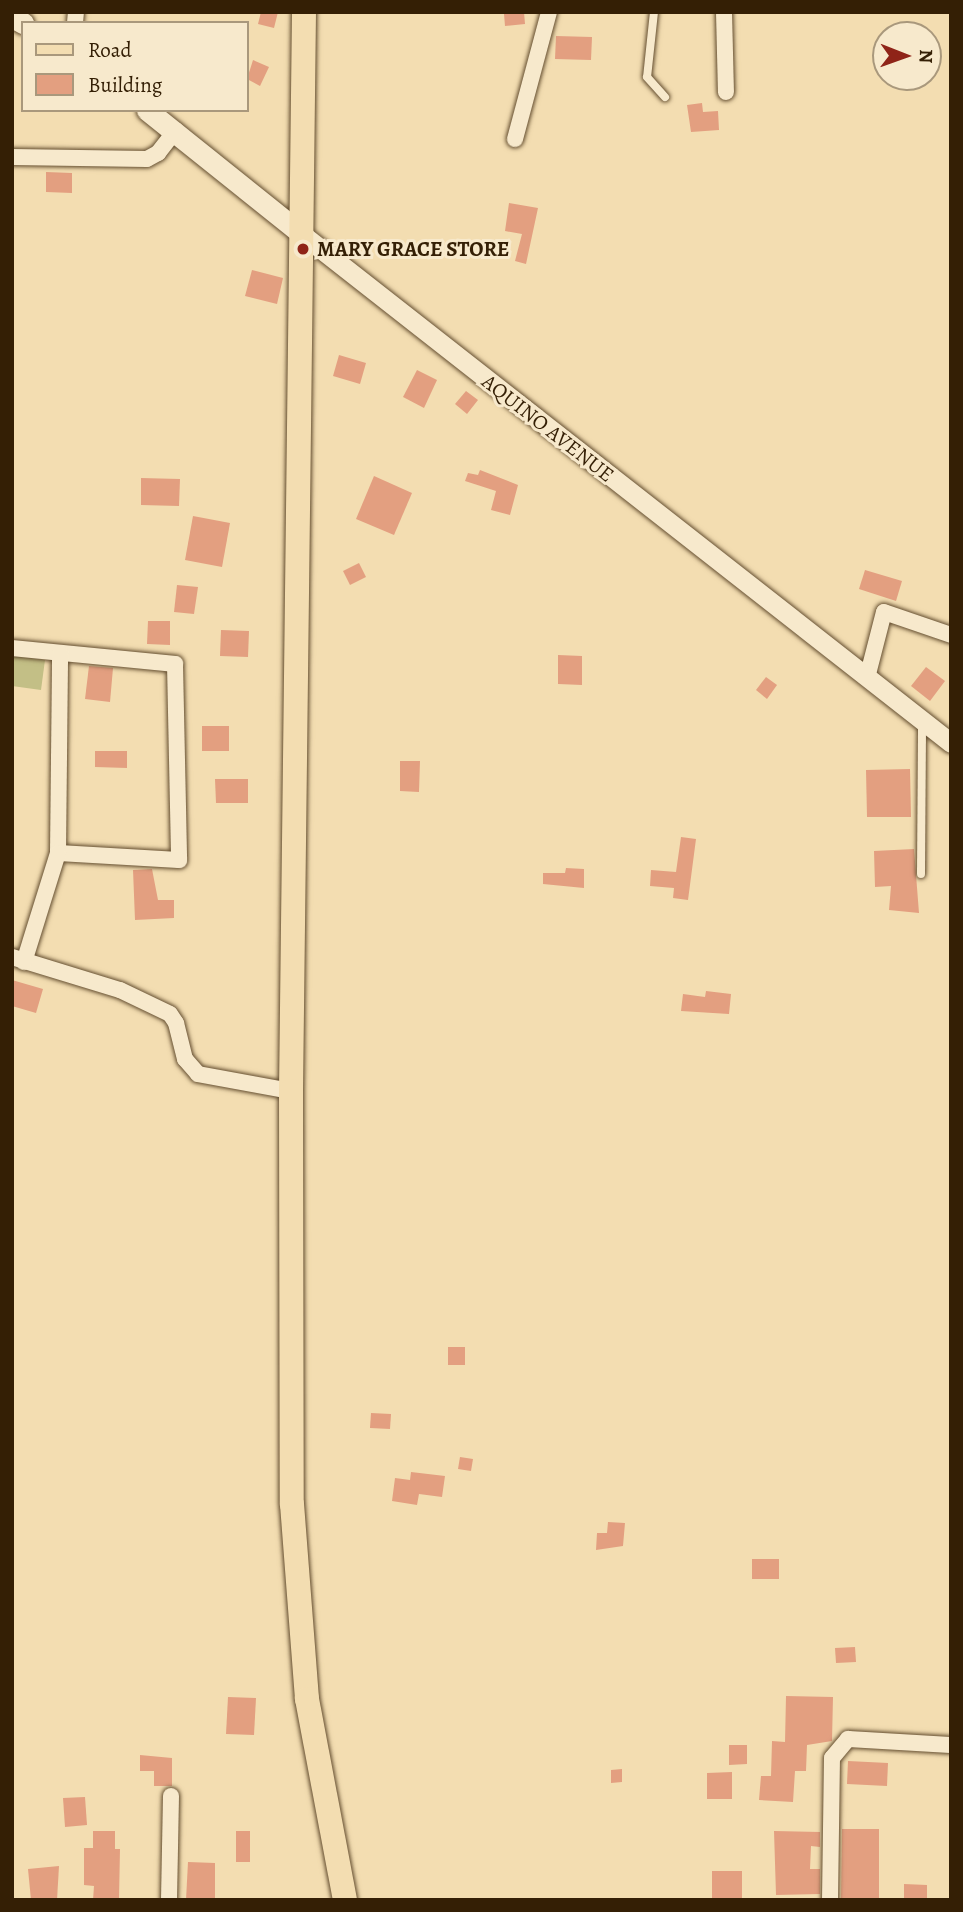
<!DOCTYPE html>
<style>
body{margin:0}
#map{position:relative;width:963px;height:1912px;overflow:hidden;background:#f3ddb1;font-family:Alegreya,serif}
div>[style]{position:absolute}
.green>*{inset:0;background:#c3bf86}
.building>*{inset:0;background:#e39f80}
.roads{filter:drop-shadow(0 0 2px #644e30) drop-shadow(0 0 2px #644e30)}
.service>*{height:8px;margin:-4px;padding:0 4px;transform-origin:4px;border-radius:4px;background:#f7e9cc}
.minor>*{height:16px;margin:-8px;padding:0 8px;transform-origin:8px;border-radius:8px;background:#f7e9cc}
.tertiary>*{height:19px;margin:-9.5px;padding:0 9.5px;transform-origin:9.5px;border-radius:9.5px;background:#f7e9cc}
.secondary>*{height:21px;margin:-10.5px;padding:0 10.5px;transform-origin:10.5px;border-radius:10.5px;background:#f7e9cc}
.primary>*{height:24px;margin:-12px;padding:0 12px;transform-origin:12px;border-radius:12px;background:#f3ddb1}
.dots>*{width:19px;height:19px;translate:-50% -50%;box-sizing:border-box;border:4px solid #f7e9cc;border-radius:50%}
span{translate:-50% -50%;white-space:nowrap;text-align:center;line-height:1.15;-webkit-text-stroke:6px #f7e9cc;paint-order:stroke}
.poi-label{font-size:21px;color:#341f05;font-weight:700}
.left{translate:0 -50%;text-align:left}
.street-label{font-size:21px;color:#341f05}
.frame{position:absolute;inset:0;border:14px solid #341f05;pointer-events:none}
.legend{position:absolute;left:21px;top:21px;width:228px;height:91px;box-sizing:border-box;background:#f7e9cc;border:2px solid #a9987c;margin:0;padding:9px 12px;list-style:none;font-size:21px;color:#341f05}
.legend li{display:flex;align-items:center;gap:14px;height:35px}
.legend b{width:35px;border:2px solid #a9987c}
.north{position:absolute;left:872px;top:21px;width:70px;height:70px;box-sizing:border-box;background:#f7e9cc;border:2px solid #a9987c;border-radius:50%;rotate:91deg;font-size:19px;font-weight:700;line-height:28px;text-align:center;color:#341f05}
.north::after{content:'';display:block;margin:auto;width:24px;height:32px;background:#8f2418;clip-path:polygon(50% 0,100% 100%,50% 72%,0 100%)}
</style>
<div id="map">
<div class="green">
<div style="clip-path:polygon(12px 655px,45px 660px,41px 690px,12px 686px)"></div>
</div>
<div class="building">
<div style="clip-path:polygon(261px 12px,278px 12px,274px 28px,258px 24px)"></div>
<div style="clip-path:polygon(524px 12px,525px 24px,505px 26px,504px 14px)"></div>
<div style="clip-path:polygon(556px 36px,592px 37px,591px 60px,555px 59px)"></div>
<div style="clip-path:polygon(253px 60px,269px 67px,260px 86px,247px 79px)"></div>
<div style="clip-path:polygon(702px 103px,703px 112px,718px 111px,719px 130px,691px 132px,687px 105px)"></div>
<div style="clip-path:polygon(46px 172px,72px 173px,72px 193px,46px 192px)"></div>
<div style="clip-path:polygon(509px 203px,538px 208px,526px 264px,515px 261px,522px 234px,505px 231px)"></div>
<div style="clip-path:polygon(252px 270px,283px 278px,277px 304px,245px 296px)"></div>
<div style="clip-path:polygon(339px 355px,366px 363px,360px 384px,333px 376px)"></div>
<div style="clip-path:polygon(417px 370px,437px 380px,424px 408px,403px 397px)"></div>
<div style="clip-path:polygon(466px 391px,478px 400px,467px 414px,455px 404px)"></div>
<div style="clip-path:polygon(480px 470px,518px 485px,510px 515px,491px 510px,496px 491px,465px 481px,468px 473px,478px 475px)"></div>
<div style="clip-path:polygon(374px 476px,412px 493px,394px 535px,356px 519px)"></div>
<div style="clip-path:polygon(141px 478px,180px 479px,179px 506px,141px 505px)"></div>
<div style="clip-path:polygon(193px 516px,230px 523px,222px 567px,185px 560px)"></div>
<div style="clip-path:polygon(359px 563px,366px 577px,350px 585px,343px 571px)"></div>
<div style="clip-path:polygon(865px 570px,902px 581px,896px 601px,859px 589px)"></div>
<div style="clip-path:polygon(177px 585px,198px 587px,194px 614px,174px 612px)"></div>
<div style="clip-path:polygon(148px 621px,170px 621px,170px 645px,147px 644px)"></div>
<div style="clip-path:polygon(221px 630px,249px 631px,248px 657px,220px 656px)"></div>
<div style="clip-path:polygon(558px 655px,582px 656px,582px 685px,558px 684px)"></div>
<div style="clip-path:polygon(89px 666px,113px 668px,110px 702px,85px 699px)"></div>
<div style="clip-path:polygon(926px 667px,945px 681px,930px 701px,911px 686px)"></div>
<div style="clip-path:polygon(766px 677px,777px 685px,767px 699px,756px 690px)"></div>
<div style="clip-path:polygon(202px 726px,229px 726px,229px 751px,202px 751px)"></div>
<div style="clip-path:polygon(95px 751px,127px 751px,127px 768px,95px 767px)"></div>
<div style="clip-path:polygon(400px 761px,420px 761px,419px 792px,400px 791px)"></div>
<div style="clip-path:polygon(910px 769px,911px 817px,867px 817px,866px 770px)"></div>
<div style="clip-path:polygon(215px 779px,248px 779px,248px 803px,216px 803px)"></div>
<div style="clip-path:polygon(681px 837px,696px 839px,688px 900px,673px 898px,674px 888px,650px 886px,651px 870px,676px 872px)"></div>
<div style="clip-path:polygon(914px 849px,919px 913px,889px 910px,891px 886px,875px 887px,874px 851px)"></div>
<div style="clip-path:polygon(566px 868px,584px 869px,584px 888px,543px 884px,543px 873px,565px 873px)"></div>
<div style="clip-path:polygon(152px 869px,158px 900px,174px 900px,174px 918px,135px 920px,133px 870px)"></div>
<div style="clip-path:polygon(12px 980px,43px 989px,36px 1013px,12px 1006px)"></div>
<div style="clip-path:polygon(706px 991px,731px 994px,729px 1014px,681px 1011px,683px 994px,705px 997px)"></div>
<div style="clip-path:polygon(448px 1347px,465px 1347px,465px 1365px,448px 1365px)"></div>
<div style="clip-path:polygon(371px 1413px,391px 1414px,390px 1429px,370px 1428px)"></div>
<div style="clip-path:polygon(460px 1457px,473px 1459px,471px 1471px,458px 1469px)"></div>
<div style="clip-path:polygon(411px 1472px,445px 1476px,442px 1497px,419px 1494px,417px 1505px,392px 1501px,395px 1478px,410px 1480px)"></div>
<div style="clip-path:polygon(608px 1522px,625px 1523px,623px 1546px,596px 1550px,597px 1533px,607px 1533px)"></div>
<div style="clip-path:polygon(752px 1559px,779px 1559px,779px 1579px,752px 1579px)"></div>
<div style="clip-path:polygon(855px 1647px,856px 1662px,836px 1663px,835px 1648px)"></div>
<div style="clip-path:polygon(786px 1696px,833px 1697px,832px 1741px,807px 1745px,806px 1771px,795px 1771px,793px 1802px,759px 1800px,761px 1776px,771px 1776px,772px 1741px,785px 1742px)"></div>
<div style="clip-path:polygon(228px 1697px,256px 1698px,254px 1735px,226px 1734px)"></div>
<div style="clip-path:polygon(729px 1745px,747px 1745px,747px 1764px,729px 1765px)"></div>
<div style="clip-path:polygon(140px 1755px,172px 1758px,172px 1786px,154px 1786px,154px 1771px,140px 1771px)"></div>
<div style="clip-path:polygon(848px 1761px,888px 1763px,887px 1786px,847px 1784px)"></div>
<div style="clip-path:polygon(622px 1769px,622px 1782px,611px 1783px,611px 1770px)"></div>
<div style="clip-path:polygon(732px 1772px,732px 1799px,707px 1799px,707px 1773px)"></div>
<div style="clip-path:polygon(85px 1797px,87px 1825px,65px 1827px,63px 1798px)"></div>
<div style="clip-path:polygon(842px 1829px,879px 1829px,879px 1900px,841px 1900px)"></div>
<div style="clip-path:polygon(93px 1831px,115px 1831px,115px 1849px,120px 1849px,119px 1900px,93px 1900px,94px 1886px,84px 1885px,84px 1848px,93px 1848px)"></div>
<div style="clip-path:polygon(236px 1831px,250px 1831px,250px 1862px,236px 1862px)"></div>
<div style="clip-path:polygon(774px 1831px,820px 1832px,820px 1847px,811px 1846px,810px 1869px,820px 1869px,820px 1894px,776px 1895px)"></div>
<div style="clip-path:polygon(188px 1862px,215px 1863px,215px 1900px,186px 1900px)"></div>
<div style="clip-path:polygon(59px 1866px,57px 1900px,31px 1900px,28px 1869px)"></div>
<div style="clip-path:polygon(712px 1871px,742px 1871px,742px 1900px,712px 1900px)"></div>
<div style="clip-path:polygon(904px 1884px,927px 1885px,927px 1900px,904px 1900px)"></div>
</div>
<div class="roads">
<div class="service">
<div style="left:654px;top:12px;width:65px;rotate:96.1deg"></div>
<div style="left:647px;top:77px;width:27px;rotate:48deg"></div>
<div style="left:921px;top:874px;width:151px;rotate:-89.6deg"></div>
</div>
<div class="minor">
<div style="left:724px;top:12px;width:80px;rotate:88.6deg"></div>
<div style="left:75px;top:23px;width:11px;rotate:-85deg"></div>
<div style="left:515px;top:139px;width:131px;rotate:-75deg"></div>
<div style="left:12px;top:157px;width:135px;rotate:0.8deg"></div>
<div style="left:147px;top:159px;width:13px;rotate:-29deg"></div>
<div style="left:158px;top:153px;width:29px;rotate:-52deg"></div>
<div style="left:12px;top:648px;width:164px;rotate:5.6deg"></div>
<div style="left:175px;top:664px;width:196px;rotate:88.8deg"></div>
<div style="left:179px;top:860px;width:121px;rotate:-176.7deg"></div>
<div style="left:58px;top:853px;width:199px;rotate:-89.4deg"></div>
<div style="left:867px;top:678px;width:68px;rotate:-75.6deg"></div>
<div style="left:884px;top:612px;width:71px;rotate:18.9deg"></div>
<div style="left:12px;top:957px;width:113px;rotate:17deg"></div>
<div style="left:120px;top:990px;width:55px;rotate:25.6deg"></div>
<div style="left:170px;top:1014px;width:11px;rotate:56deg"></div>
<div style="left:176px;top:1023px;width:37px;rotate:76deg"></div>
<div style="left:185px;top:1059px;width:20px;rotate:49deg"></div>
<div style="left:198px;top:1074px;width:95px;rotate:10.4deg"></div>
<div style="left:24px;top:962px;width:114px;rotate:-72.7deg"></div>
<div style="left:169px;top:1900px;width:104px;rotate:-88.9deg"></div>
<div style="left:830px;top:1900px;width:142px;rotate:-89.2deg"></div>
<div style="left:832px;top:1758px;width:25px;rotate:-50deg"></div>
<div style="left:848px;top:1739px;width:103px;rotate:3.3deg"></div>
</div>
<div class="tertiary">
<div style="left:303px;top:235px;width:823px;rotate:38.09deg"></div>
</div>
<div class="secondary">
<div style="left:12px;top:17px;width:13px;rotate:29deg"></div>
<div style="left:147px;top:110px;width:200px;rotate:38.7deg"></div>
</div>
<div class="primary">
<div style="left:304px;top:12px;width:1079px;rotate:90.69deg"></div>
<div style="left:291px;top:1091px;width:413px;rotate:89.9deg"></div>
<div style="left:292px;top:1504px;width:196px;rotate:85.6deg"></div>
<div style="left:307px;top:1699px;width:205px;rotate:79.3deg"></div>
</div>
</div>
<div class="dots">
<div style="left:303px;top:249px;background:#8f2418"></div>
</div>
<div class="poi-label">
<span class="left" style="left:317px;top:249px">MARY GRACE STORE</span>
</div>
<div class="street-label">
<span style="left:548px;top:428px;rotate:38deg">AQUINO AVENUE</span>
</div>
<div class="frame"></div>
<ul class="legend">
<li><b style="height:9px;background:#f3ddb1"></b>Road</li>
<li><b style="height:19px;background:#e39f80"></b>Building</li>
</ul>
<div class="north">N</div>
</div>
